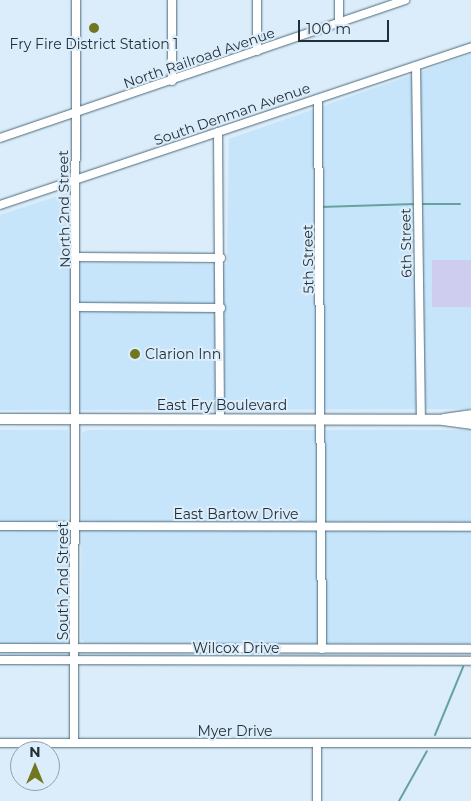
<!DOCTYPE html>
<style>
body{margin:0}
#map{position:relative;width:471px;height:801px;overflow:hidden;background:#dbedfa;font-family:Montserrat,sans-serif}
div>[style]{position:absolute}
.built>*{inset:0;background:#c7e5fa}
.green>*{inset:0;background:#cfcdef}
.stream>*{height:2px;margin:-1px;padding:0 1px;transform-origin:1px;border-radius:1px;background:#67a39d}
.roads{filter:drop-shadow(0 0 1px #4c687a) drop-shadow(0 0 1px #4c687a)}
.minor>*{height:8px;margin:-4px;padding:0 4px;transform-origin:4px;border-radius:4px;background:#fff}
.major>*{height:10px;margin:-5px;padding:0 5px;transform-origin:5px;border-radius:5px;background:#fff}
.dots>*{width:14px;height:14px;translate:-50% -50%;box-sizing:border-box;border:2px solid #dbedfa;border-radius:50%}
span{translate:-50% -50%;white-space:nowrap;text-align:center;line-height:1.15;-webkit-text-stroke:4px #dbedfa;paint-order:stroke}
.poi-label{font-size:14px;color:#232f37}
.left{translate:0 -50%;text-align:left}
.street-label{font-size:14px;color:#232f37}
.north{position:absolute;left:10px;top:741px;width:50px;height:50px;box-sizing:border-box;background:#dbedfa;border:1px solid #91a1ac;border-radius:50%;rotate:0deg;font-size:14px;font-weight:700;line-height:20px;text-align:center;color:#232f37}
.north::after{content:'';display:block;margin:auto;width:18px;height:22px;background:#717721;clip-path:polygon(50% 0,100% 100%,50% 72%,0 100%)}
.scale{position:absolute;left:298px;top:20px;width:91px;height:22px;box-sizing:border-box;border:2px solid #232f37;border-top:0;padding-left:6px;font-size:15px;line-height:18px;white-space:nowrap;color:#232f37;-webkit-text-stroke:4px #dbedfa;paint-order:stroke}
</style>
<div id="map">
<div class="built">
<div style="clip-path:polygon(471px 54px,471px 409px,0 410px,0 215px,67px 193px,67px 262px,227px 264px,229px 139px)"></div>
<div style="clip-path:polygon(0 430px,68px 430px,68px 639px,64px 644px,0 644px)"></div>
<div style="clip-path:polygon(88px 430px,471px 430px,471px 644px,85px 643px,81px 639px,82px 433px)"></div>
</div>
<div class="green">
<div style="clip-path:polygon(432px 260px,471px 260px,471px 307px,432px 307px)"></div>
</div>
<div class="stream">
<div style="left:420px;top:204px;width:40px"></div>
<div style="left:320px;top:207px;width:95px;rotate:-1.8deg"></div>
<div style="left:435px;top:735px;width:74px;rotate:-67.6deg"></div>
<div style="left:399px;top:801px;width:57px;rotate:-60.8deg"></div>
</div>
<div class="roads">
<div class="minor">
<div style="left:257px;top:0;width:51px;rotate:90deg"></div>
<div style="left:339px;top:24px;width:24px;rotate:-90deg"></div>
<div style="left:416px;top:66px;width:354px;rotate:89.2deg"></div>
<div style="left:172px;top:81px;width:81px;rotate:-90deg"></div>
<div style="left:318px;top:99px;width:550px;rotate:89.58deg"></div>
<div style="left:218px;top:132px;width:288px;rotate:89.6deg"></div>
<div style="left:0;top:138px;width:428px;rotate:-18.8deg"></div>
<div style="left:0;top:205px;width:497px;rotate:-18.5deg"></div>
<div style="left:77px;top:257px;width:144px;rotate:0.4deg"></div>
<div style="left:77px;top:307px;width:144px;rotate:0.4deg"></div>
<div style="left:0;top:526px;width:471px;rotate:0.1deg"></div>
<div style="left:0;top:648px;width:471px;rotate:0.1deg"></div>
<div style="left:0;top:660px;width:471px;rotate:0.1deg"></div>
<div style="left:0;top:743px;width:471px"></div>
<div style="left:74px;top:743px;width:743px;rotate:-89.85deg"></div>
<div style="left:317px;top:801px;width:58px;rotate:-90deg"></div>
</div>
<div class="major">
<div style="left:0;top:419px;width:443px;rotate:0.1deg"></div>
<div style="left:443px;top:420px;width:28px;rotate:8deg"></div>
<div style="left:444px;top:419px;width:27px;rotate:-8deg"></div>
</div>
</div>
<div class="dots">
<div style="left:94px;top:28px;background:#717721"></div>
<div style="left:135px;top:354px;background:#717721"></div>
</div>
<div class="poi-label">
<span style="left:94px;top:44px">Fry Fire District Station 1</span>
<span class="left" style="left:145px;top:354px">Clarion Inn</span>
</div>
<div class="street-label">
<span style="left:199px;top:58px;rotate:-19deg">North Railroad Avenue</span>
<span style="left:232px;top:114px;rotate:-19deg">South Denman Avenue</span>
<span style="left:64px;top:209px;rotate:-91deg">North 2nd Street</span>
<span style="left:406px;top:243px;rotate:-91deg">6th Street</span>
<span style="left:308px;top:259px;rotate:-91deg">5th Street</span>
<span style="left:222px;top:405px">East Fry Boulevard</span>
<span style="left:236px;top:514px">East Bartow Drive</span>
<span style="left:63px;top:581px;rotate:-90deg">South 2nd Street</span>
<span style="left:236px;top:648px">Wilcox Drive</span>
<span style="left:235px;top:731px">Myer Drive</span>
</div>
<div class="north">N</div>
<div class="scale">100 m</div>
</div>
